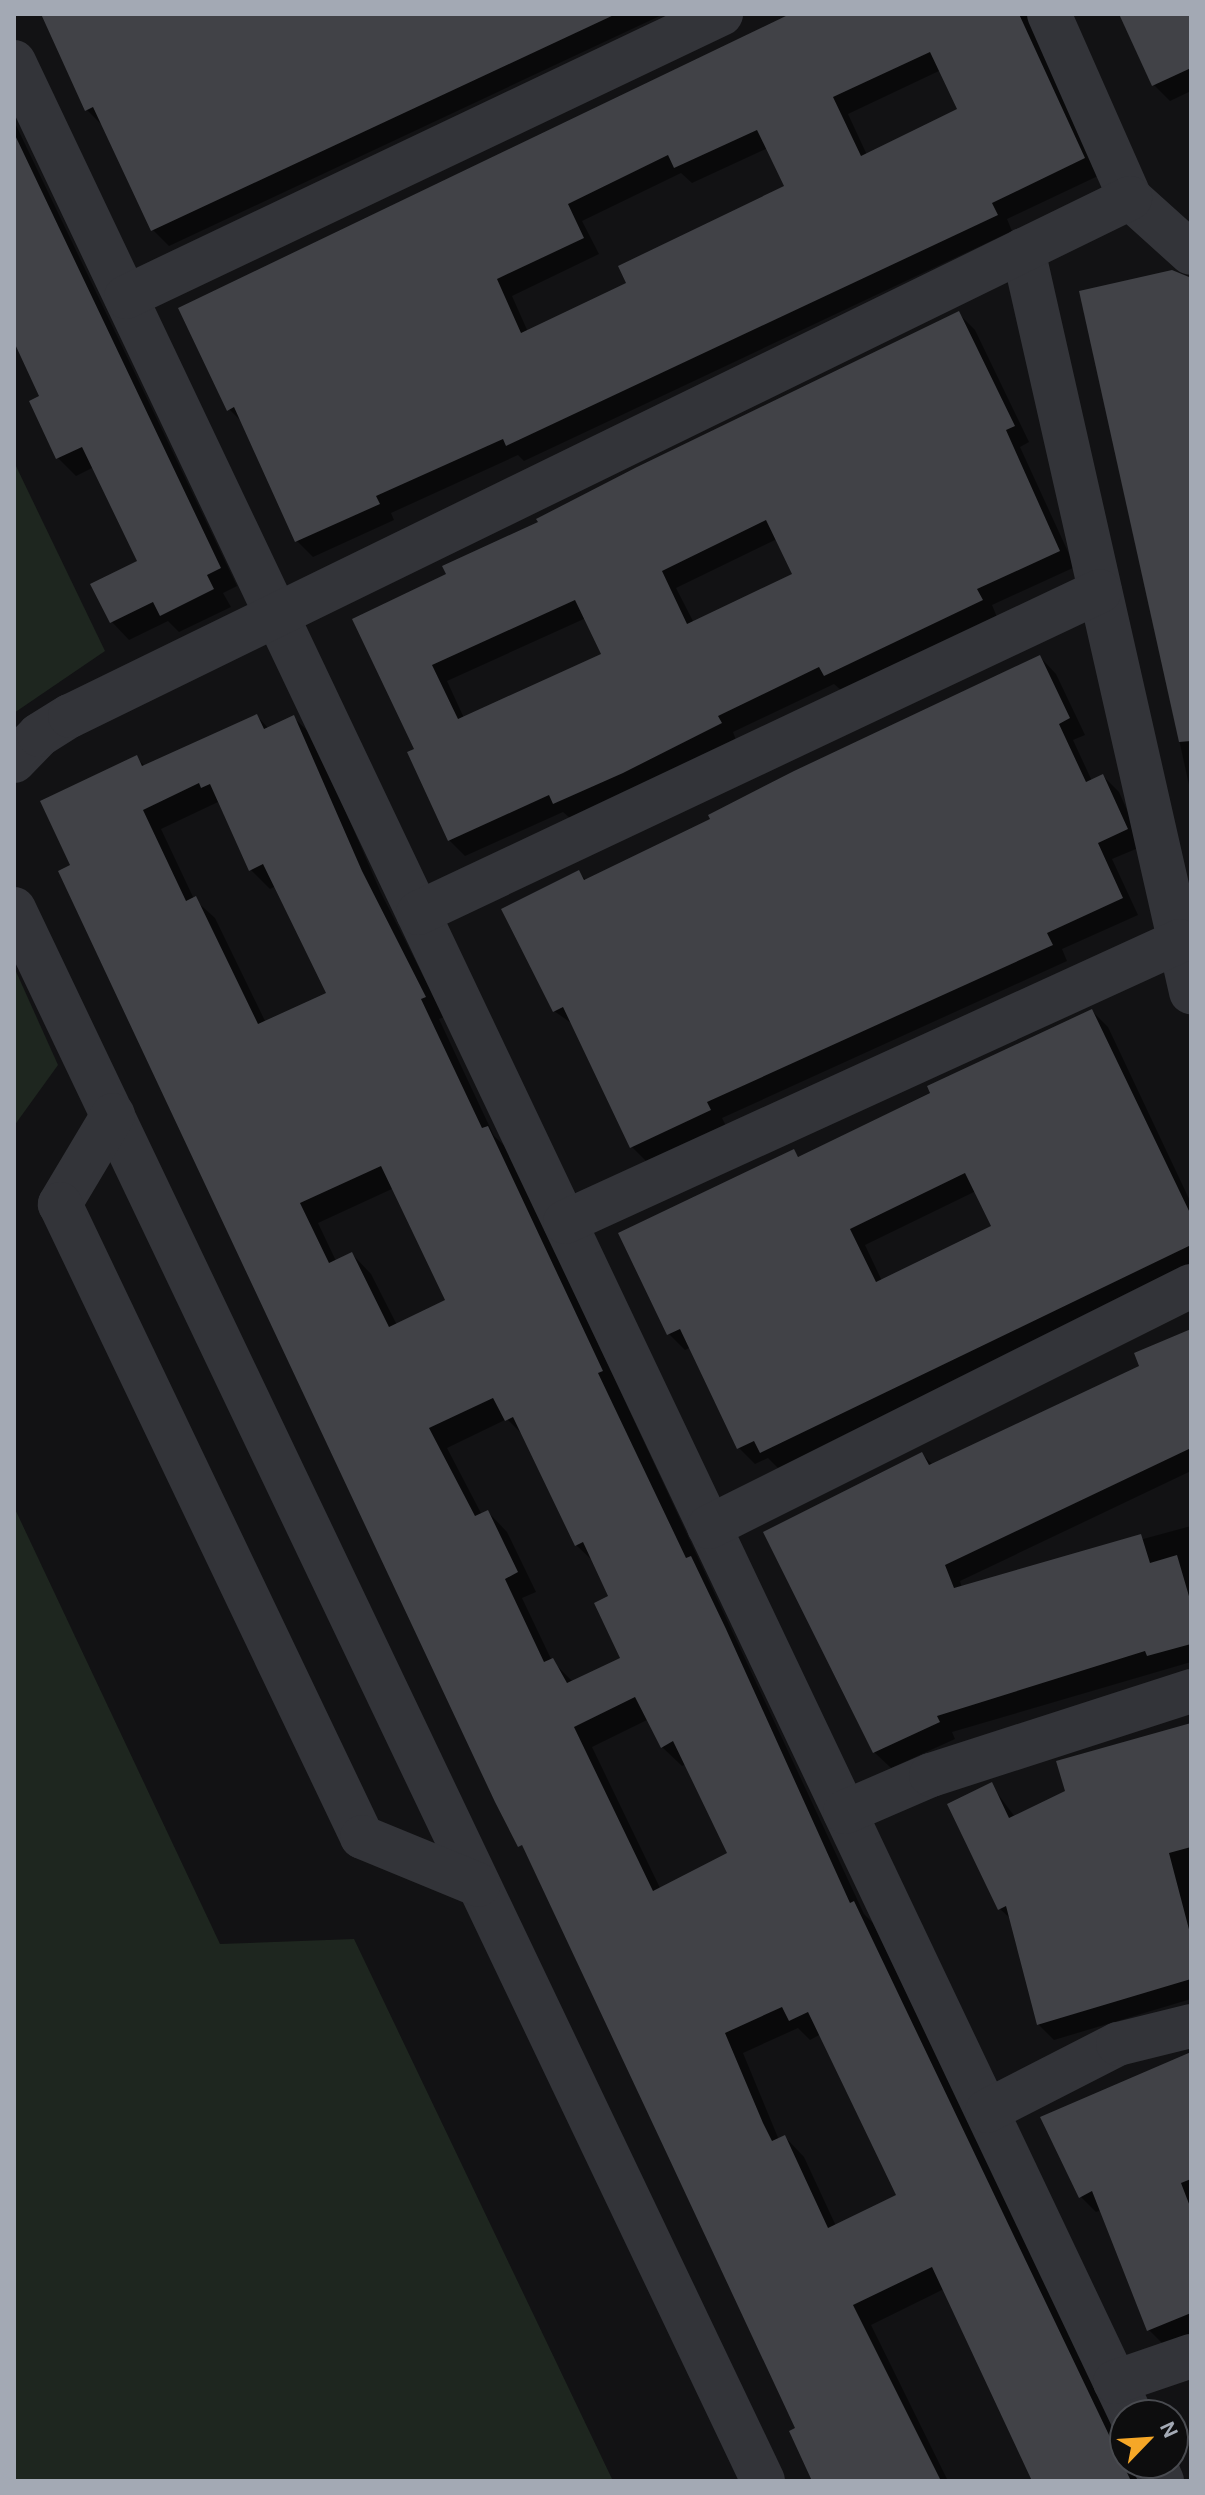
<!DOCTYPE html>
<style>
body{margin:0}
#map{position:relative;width:1205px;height:2495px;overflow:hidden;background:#121214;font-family:Karla,sans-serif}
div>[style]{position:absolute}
.green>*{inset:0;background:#1e261f}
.shadow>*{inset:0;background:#0007}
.building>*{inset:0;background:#414247}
.minor>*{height:44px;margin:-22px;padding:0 22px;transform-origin:22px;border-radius:22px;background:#333439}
span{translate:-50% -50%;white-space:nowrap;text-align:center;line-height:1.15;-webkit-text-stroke:7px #0d0d0e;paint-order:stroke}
.frame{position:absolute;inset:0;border:16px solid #a3a9b4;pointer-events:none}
.north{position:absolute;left:1109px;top:2399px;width:80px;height:80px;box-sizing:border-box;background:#0d0d0e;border:2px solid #494b50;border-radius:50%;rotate:65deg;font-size:22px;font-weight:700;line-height:32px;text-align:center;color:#a3a9b4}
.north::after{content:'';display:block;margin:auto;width:28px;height:36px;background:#f6a727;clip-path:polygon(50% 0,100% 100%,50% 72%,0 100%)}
</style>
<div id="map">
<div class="green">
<div style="clip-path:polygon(14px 462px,105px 651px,14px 713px)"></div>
<div style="clip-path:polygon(14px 967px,58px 1065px,14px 1126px)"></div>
<div style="clip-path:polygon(14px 1507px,220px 1944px,354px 1939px,613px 2481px,14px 2481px)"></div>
</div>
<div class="shadow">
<div style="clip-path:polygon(43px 14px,664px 14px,169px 246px,153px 230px,103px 126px,87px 110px)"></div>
<div style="clip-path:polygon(evenodd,806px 14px,1026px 14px,1100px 175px,1007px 219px,1012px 231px,524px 461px,518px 455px,391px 513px,394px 520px,313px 557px,297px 541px,244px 424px,229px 409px,806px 14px,941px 70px,960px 110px,867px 155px,848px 114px,941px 70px,806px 14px,768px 148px,787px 187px,629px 284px,528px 332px,512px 296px,599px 254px,582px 221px,681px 173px,692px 183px,768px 148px)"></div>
<div style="clip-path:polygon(1191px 14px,1191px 91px,1170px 101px,1154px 85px)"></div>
<div style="clip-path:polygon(14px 121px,237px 586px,223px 593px,231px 607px,179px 632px,168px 621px,129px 640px,112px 622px,140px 562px,94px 467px,76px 476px,58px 458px,41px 397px,14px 337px)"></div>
<div style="clip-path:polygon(1188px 279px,1191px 283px,1191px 794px,1081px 293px)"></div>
<div style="clip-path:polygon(evenodd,959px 314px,975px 330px,1029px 442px,1020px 447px,1075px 567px,992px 605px,997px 617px,842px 691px,834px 684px,733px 732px,736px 740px,571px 819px,563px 812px,465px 856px,449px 840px,416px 750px,448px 575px,541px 523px,959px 314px,777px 539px,794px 575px,694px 623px,676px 588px,777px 539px,959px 314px,586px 618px,604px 655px,464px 718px,447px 681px,586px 618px)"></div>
<div style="clip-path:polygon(1040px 657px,1056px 674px,1085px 735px,1073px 740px,1092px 781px,1103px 776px,1119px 792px,1143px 846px,1112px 859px,1138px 915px,1062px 949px,1067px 961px,722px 1118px,726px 1126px,648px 1163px,632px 1147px,574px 1025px,554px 1011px,578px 872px,587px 881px)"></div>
<div style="clip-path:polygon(evenodd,257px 716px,269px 729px,293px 717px,313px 736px,381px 893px,444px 1017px,439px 1019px,494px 1136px,507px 1148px,864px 1914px,873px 1923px,1125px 2448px,1125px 2463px,1132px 2463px,1141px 2481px,1034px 2481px,944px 2289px,871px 2325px,948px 2481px,824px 2481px,61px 872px,73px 866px,136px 758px,145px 766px,257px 716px,218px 802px,251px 870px,270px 889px,276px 886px,329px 994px,266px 1023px,215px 918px,194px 899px,161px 829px,218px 802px,257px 716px,394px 1188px,448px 1301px,397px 1325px,371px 1274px,352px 1254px,336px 1261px,318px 1223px,394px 1188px,257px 716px,507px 1419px,526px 1438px,576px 1545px,594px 1562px,610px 1597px,623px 1659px,573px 1682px,552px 1661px,522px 1598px,536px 1592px,507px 1532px,488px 1512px,482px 1515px,447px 1448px,507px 1419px,257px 716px,649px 1719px,662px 1747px,682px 1766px,686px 1764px,730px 1854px,661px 1890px,592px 1747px,649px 1719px,257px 716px,798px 2028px,810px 2040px,821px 2034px,899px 2196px,836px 2226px,804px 2157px,785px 2137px,779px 2140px,743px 2053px,798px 2028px)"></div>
<div style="clip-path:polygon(evenodd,1092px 1011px,1108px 1027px,1191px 1203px,1191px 1268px,778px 1468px,768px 1458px,755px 1464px,739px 1448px,691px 1347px,685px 1350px,669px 1334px,794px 1152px,800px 1158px,1092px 1011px,976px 1191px,994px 1227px,882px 1281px,865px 1245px,976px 1191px)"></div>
<div style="clip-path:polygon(1191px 1331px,1191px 1471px,960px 1581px,962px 1588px,1191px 1526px,1191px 1662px,952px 1732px,955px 1739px,891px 1768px,874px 1752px,922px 1454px,933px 1465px,1142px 1367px)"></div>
<div style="clip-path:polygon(1191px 1726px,1191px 1999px,1054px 2040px,1038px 2024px,1012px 1920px,1000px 1909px,991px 1785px,1015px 1817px,1067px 1793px,1059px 1762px)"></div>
<div style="clip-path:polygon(1191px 2054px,1191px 2335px,1165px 2346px,1149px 2330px,1101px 2210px,1096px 2212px,1080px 2196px,1043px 2118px)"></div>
</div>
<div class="building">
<div style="clip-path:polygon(41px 14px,616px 14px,151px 231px,93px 107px,85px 111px)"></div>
<div style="clip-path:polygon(evenodd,790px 14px,1019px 14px,1085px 158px,992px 203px,998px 215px,506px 446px,503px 439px,376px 496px,380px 504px,295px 542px,234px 407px,227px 411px,178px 308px,790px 14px,930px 52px,957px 109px,861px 156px,833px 97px,930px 52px,790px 14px,757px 130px,784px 186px,618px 266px,626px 283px,521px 333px,497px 279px,584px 238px,568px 204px,668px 155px,674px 168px,757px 130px)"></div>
<div style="clip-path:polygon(1119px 14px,1191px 14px,1191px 68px,1152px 86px)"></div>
<div style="clip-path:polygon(14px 133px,221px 568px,207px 575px,214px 589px,160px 616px,153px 602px,110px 623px,90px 584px,137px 561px,82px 447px,56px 459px,29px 401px,39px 396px,14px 342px)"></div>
<div style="clip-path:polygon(1172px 270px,1189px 277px,1191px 287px,1191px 741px,1179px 742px,1079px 291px)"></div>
<div style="clip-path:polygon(evenodd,959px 311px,1015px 426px,1006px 430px,1060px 551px,977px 589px,983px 600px,824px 676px,819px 667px,718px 716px,722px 723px,623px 773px,553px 804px,549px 795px,448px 841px,407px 752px,414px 749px,352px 619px,446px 574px,442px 566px,538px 522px,536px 519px,637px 467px,959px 311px,766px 520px,792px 574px,687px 624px,662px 571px,766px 520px,959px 311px,575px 600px,601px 654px,458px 719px,432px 665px,575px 600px)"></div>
<div style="clip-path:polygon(1040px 655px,1070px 718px,1059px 724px,1086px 782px,1103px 774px,1128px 829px,1098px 843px,1123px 898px,1047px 933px,1053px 945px,707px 1102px,711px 1110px,630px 1148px,563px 1007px,553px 1012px,501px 909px,579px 870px,584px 880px,710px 819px,708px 815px,794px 771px)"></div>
<div style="clip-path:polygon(evenodd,257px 714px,264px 729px,294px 715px,362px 871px,426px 997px,421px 999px,482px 1128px,488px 1126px,603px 1371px,598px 1373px,686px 1558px,691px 1556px,726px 1629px,850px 1903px,854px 1901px,1131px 2481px,1032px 2481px,932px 2267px,853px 2305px,941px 2481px,812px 2481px,789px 2431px,795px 2428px,667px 2154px,522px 1845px,518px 1847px,495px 1802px,58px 871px,70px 865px,40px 801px,137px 755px,142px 766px,257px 714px,199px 783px,201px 788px,210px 784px,249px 871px,263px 864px,326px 993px,258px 1024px,196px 896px,186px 901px,143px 810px,199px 783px,257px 714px,381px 1166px,445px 1300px,389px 1327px,352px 1252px,329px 1263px,300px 1203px,381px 1166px,257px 714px,493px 1398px,505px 1421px,513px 1417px,575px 1546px,583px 1542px,608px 1596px,594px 1603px,620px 1658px,567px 1683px,553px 1658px,544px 1662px,505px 1579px,518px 1572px,488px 1510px,475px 1516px,429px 1428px,493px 1398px,257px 714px,635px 1697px,661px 1748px,673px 1741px,727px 1853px,653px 1891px,574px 1727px,635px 1697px,257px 714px,782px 2007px,789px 2021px,808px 2012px,896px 2195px,828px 2228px,785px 2135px,772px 2141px,763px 2123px,725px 2033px,782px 2007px)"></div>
<div style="clip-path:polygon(evenodd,1092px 1009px,1191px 1215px,1191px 1245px,760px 1453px,754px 1441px,737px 1449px,680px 1329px,667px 1335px,618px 1233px,794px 1149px,798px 1157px,930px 1093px,927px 1086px,1092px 1009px,965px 1173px,991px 1226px,876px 1282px,850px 1229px,965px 1173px)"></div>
<div style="clip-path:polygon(1191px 1329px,1191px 1448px,945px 1565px,954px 1588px,1141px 1534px,1150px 1563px,1177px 1555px,1191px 1603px,1191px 1644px,1147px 1656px,1145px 1651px,937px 1716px,940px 1722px,873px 1753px,763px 1532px,922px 1452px,929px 1465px,1139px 1366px,1134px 1353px)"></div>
<div style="clip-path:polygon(1191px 1723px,1191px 1847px,1169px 1853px,1191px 1937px,1191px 1979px,1037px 2025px,1006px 1906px,998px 1910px,947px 1804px,992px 1782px,1009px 1818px,1065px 1791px,1056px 1761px)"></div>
<div style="clip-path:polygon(1191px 2052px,1191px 2179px,1181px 2183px,1191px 2209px,1191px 2313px,1147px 2331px,1092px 2191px,1079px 2198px,1040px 2117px)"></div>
</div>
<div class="minor">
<div style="left:1049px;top:14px;width:201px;rotate:66.2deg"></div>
<div style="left:1130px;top:198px;width:82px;rotate:42deg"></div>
<div style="left:14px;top:62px;width:2605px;rotate:64.61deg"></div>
<div style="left:1023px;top:250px;width:761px;rotate:77.24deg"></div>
<div style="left:126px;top:297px;width:659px;rotate:-25.44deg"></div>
<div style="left:14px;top:761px;width:36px;rotate:-46deg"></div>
<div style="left:39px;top:735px;width:36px;rotate:-32deg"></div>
<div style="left:70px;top:716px;width:1180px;rotate:-26.04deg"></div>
<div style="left:14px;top:909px;width:1741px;rotate:64.52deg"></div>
<div style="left:418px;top:913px;width:754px;rotate:-25.27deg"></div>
<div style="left:113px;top:1115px;width:104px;rotate:120.8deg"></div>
<div style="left:60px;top:1204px;width:701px;rotate:64.49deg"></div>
<div style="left:362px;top:1837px;width:126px;rotate:22.3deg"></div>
<div style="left:565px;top:1222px;width:676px;rotate:-24.56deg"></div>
<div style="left:709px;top:1527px;width:539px;rotate:-26.57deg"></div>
<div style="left:845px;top:1812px;width:94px;rotate:-23.3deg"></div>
<div style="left:931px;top:1775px;width:273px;rotate:-17.9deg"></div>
<div style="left:987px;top:2111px;width:147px;rotate:-27.1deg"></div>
<div style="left:1118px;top:2044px;width:75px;rotate:-13.9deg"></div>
<div style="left:1115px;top:2382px;width:80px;rotate:-18.9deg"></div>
<div style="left:1154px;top:2463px;width:20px;rotate:66deg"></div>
</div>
<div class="frame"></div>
<div class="north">N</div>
</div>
